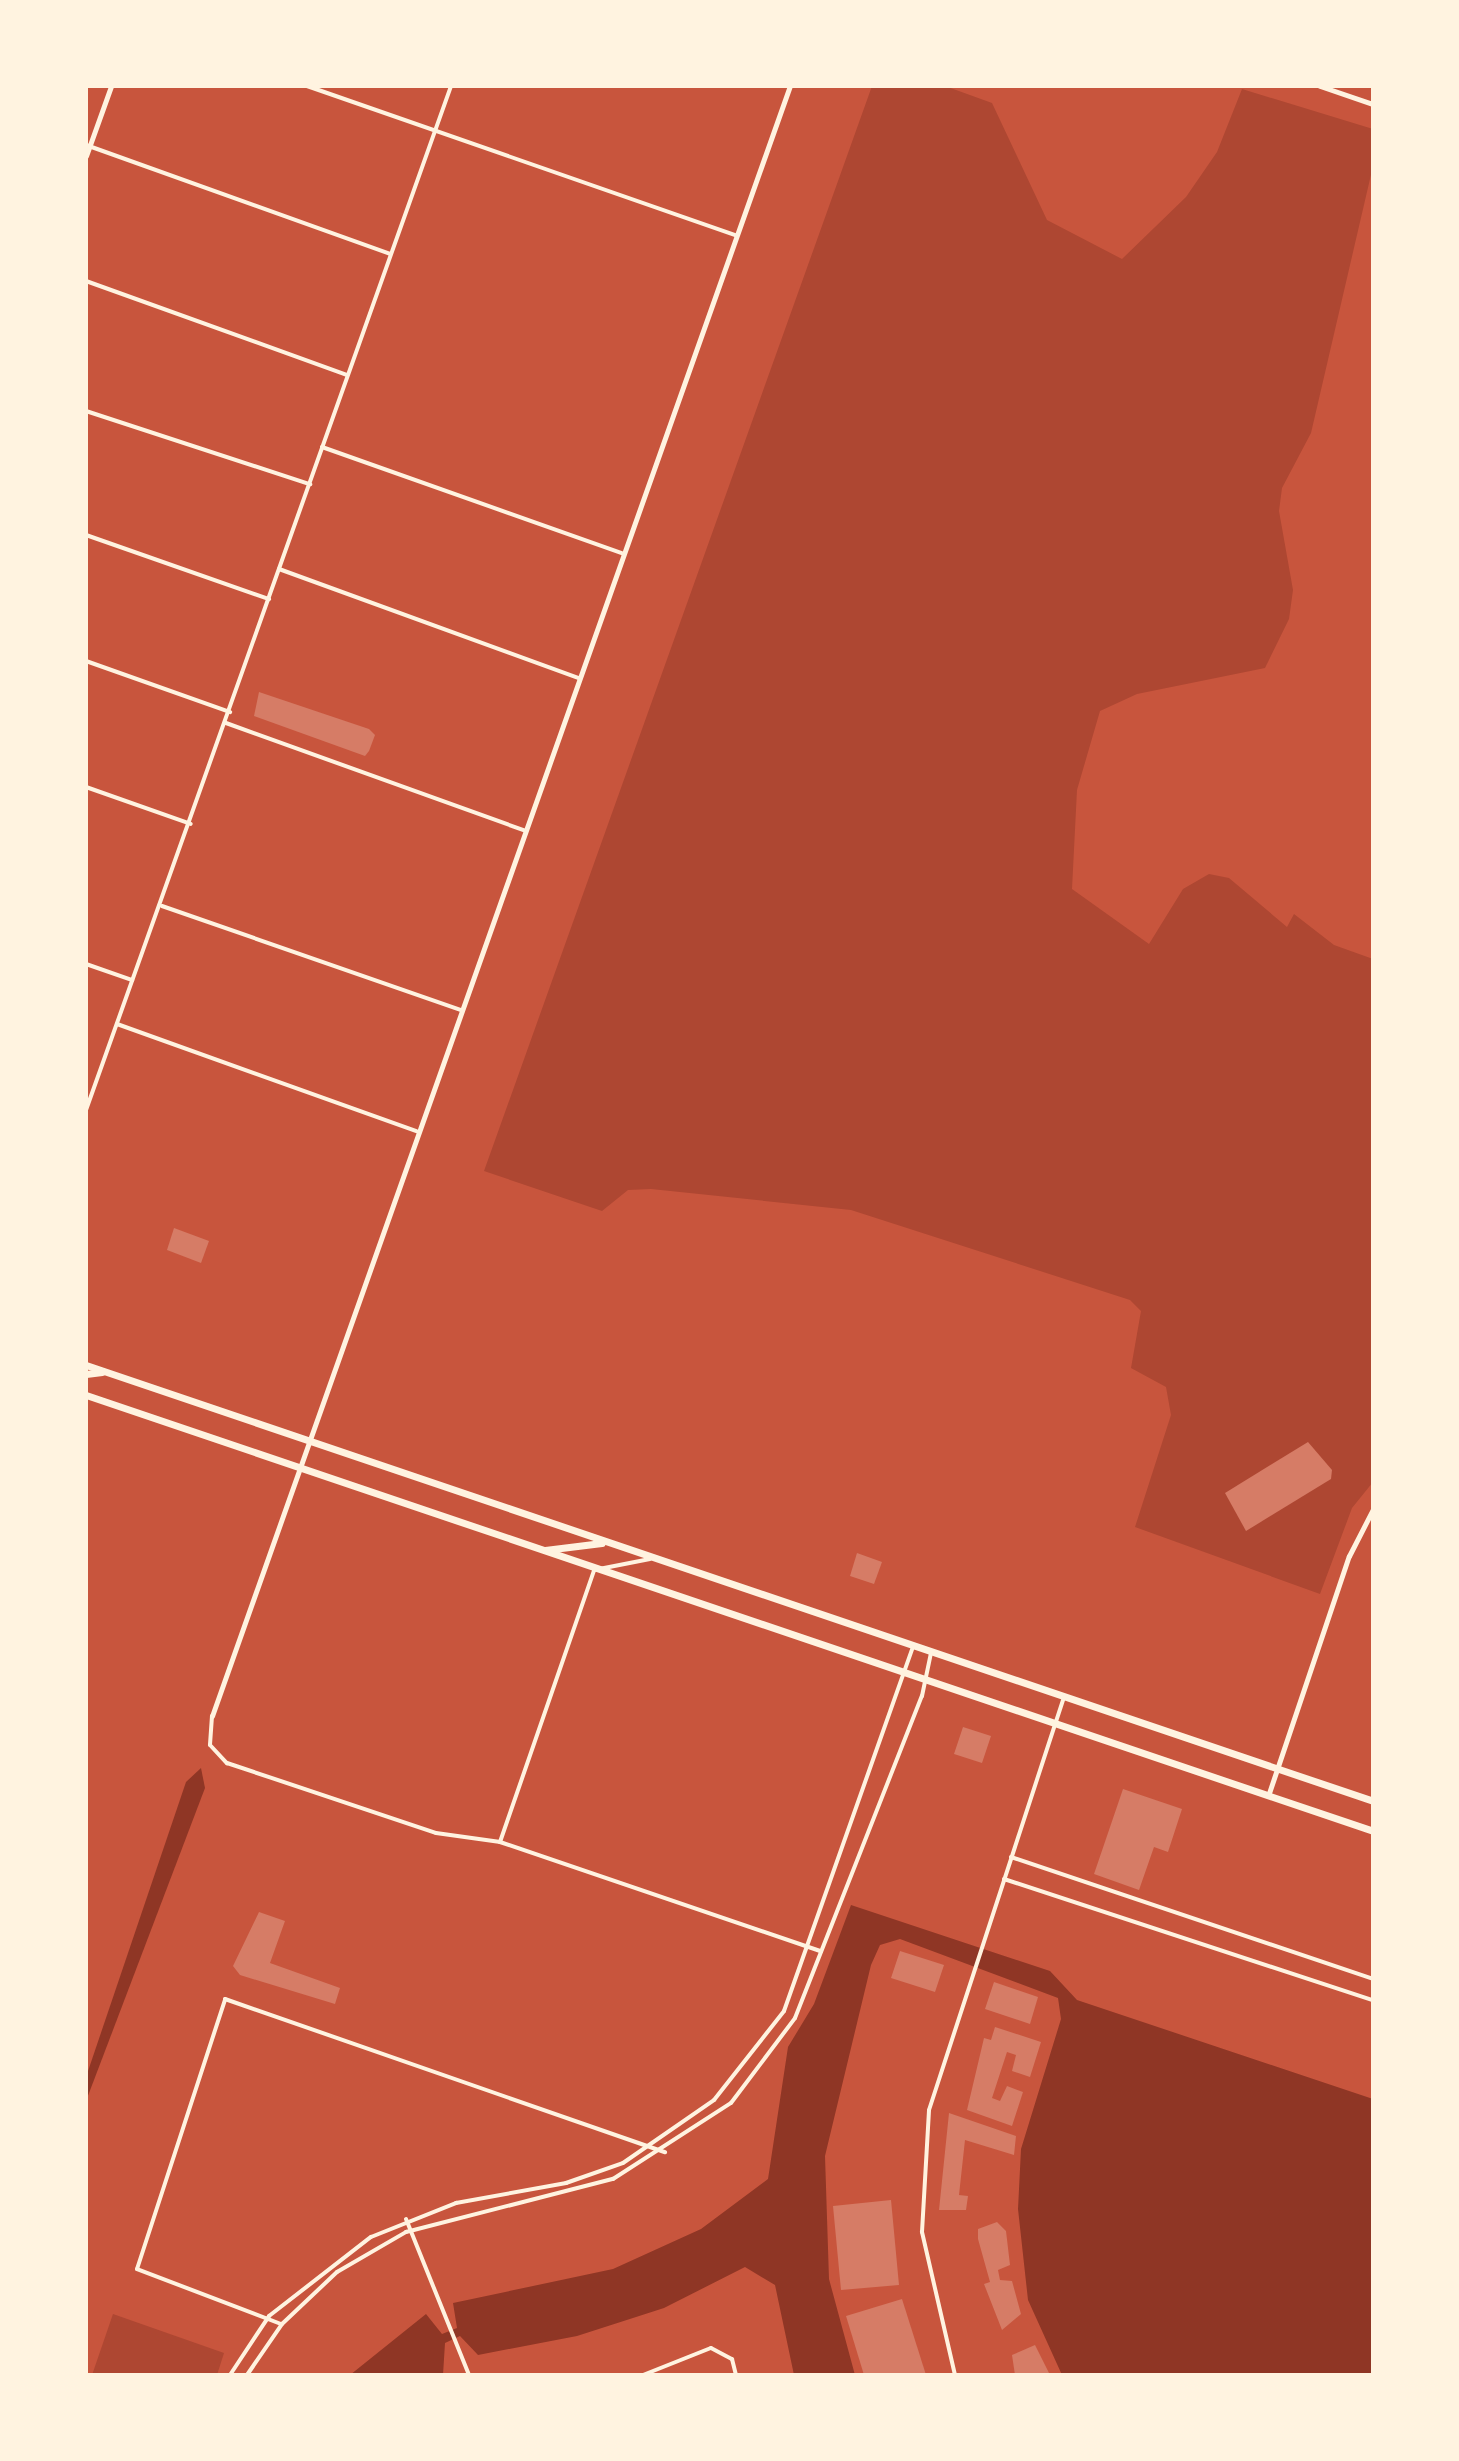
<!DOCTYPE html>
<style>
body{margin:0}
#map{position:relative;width:1459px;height:2461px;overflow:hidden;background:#c8553d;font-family:"IBM Plex Sans",sans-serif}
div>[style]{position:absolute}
.green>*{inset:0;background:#ae4732}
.water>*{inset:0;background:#8f3625}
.building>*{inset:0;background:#d67c66}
.minor>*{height:4px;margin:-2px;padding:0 2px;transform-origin:2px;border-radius:2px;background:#fff3e0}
.tertiary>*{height:5px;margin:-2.5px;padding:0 2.5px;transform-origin:2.5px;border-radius:2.5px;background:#fff3e0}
.primary>*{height:7px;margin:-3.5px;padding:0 3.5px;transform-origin:3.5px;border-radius:3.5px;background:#fff3e0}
span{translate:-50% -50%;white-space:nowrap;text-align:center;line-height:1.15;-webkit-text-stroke:6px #fff3e0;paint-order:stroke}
.frame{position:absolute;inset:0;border:88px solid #fff3e0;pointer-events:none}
</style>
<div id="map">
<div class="green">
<div style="clip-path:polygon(872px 86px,945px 86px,992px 103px,1047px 220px,1122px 259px,1186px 197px,1217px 152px,1242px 89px,1373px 129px,1373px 166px,1311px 433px,1282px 488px,1279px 511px,1293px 590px,1289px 619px,1265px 668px,1137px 694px,1100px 711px,1077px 790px,1072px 889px,1149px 944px,1183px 889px,1209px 874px,1229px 878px,1287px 927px,1294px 914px,1334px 945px,1373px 959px,1373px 1482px,1352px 1508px,1320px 1594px,1135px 1527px,1171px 1415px,1166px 1387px,1131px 1368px,1141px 1311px,1130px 1300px,851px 1210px,651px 1189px,628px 1190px,602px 1211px,484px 1171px)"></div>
<div style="clip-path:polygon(113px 2314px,224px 2353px,217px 2375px,92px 2375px)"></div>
</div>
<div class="water">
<div style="clip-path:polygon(201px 1768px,205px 1788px,86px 2101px,86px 2077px,186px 1782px)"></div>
<div style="clip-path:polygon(851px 1905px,1050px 1971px,1077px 2000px,1373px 2099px,1373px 2375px,1062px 2375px,1028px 2300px,1018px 2209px,1021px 2149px,1061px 2019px,1058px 1998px,900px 1939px,880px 1945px,871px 1965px,825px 2156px,829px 2279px,855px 2375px,794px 2375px,775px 2285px,745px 2267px,664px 2308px,577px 2336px,478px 2355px,460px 2336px,445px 2343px,443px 2375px,350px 2375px,426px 2314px,442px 2334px,457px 2328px,453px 2303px,613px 2269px,701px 2229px,768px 2179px,788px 2047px,814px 2004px)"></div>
</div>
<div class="building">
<div style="clip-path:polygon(259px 692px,369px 729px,375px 735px,369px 751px,365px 756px,254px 716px)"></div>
<div style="clip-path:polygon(174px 1228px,209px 1241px,201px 1263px,167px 1250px)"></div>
<div style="clip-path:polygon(1308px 1442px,1332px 1470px,1331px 1479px,1246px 1531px,1225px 1493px)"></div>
<div style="clip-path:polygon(857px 1553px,882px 1562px,874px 1584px,850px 1576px)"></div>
<div style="clip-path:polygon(963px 1727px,991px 1736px,982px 1763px,954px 1754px)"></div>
<div style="clip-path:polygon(1123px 1789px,1182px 1809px,1168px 1852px,1154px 1847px,1139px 1890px,1094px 1874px)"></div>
<div style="clip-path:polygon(259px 1912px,285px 1921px,270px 1963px,340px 1988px,335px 2004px,240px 1975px,233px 1966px)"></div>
<div style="clip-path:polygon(900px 1951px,944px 1965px,935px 1992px,891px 1978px)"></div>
<div style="clip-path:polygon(994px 1982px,1038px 1997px,1030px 2024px,985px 2009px)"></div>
<div style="clip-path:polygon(995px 2027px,1041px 2042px,1030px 2077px,1012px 2071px,1016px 2055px,1007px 2052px,992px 2098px,1000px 2101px,1007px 2086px,1023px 2092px,1012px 2126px,967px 2110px,984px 2038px,991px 2040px)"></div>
<div style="clip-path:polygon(949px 2113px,1016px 2136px,1014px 2155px,965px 2140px,959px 2195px,968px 2196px,966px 2210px,939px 2210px)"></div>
<div style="clip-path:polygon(891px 2200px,899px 2285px,841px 2290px,833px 2206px)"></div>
<div style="clip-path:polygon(997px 2222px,1006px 2231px,1010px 2265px,998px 2270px,1000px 2280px,1012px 2281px,1021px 2314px,1002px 2330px,984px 2284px,990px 2282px,978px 2239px,978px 2229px)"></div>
<div style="clip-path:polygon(902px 2299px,926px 2375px,864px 2375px,846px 2316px)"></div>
<div style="clip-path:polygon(1035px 2345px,1050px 2375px,1015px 2375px,1012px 2355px)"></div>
</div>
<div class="minor">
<div style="left:307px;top:86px;width:455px;rotate:19.2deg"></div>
<div style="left:86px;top:145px;width:323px;rotate:19.7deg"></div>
<div style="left:86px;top:281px;width:277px;rotate:19.8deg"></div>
<div style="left:86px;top:411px;width:236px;rotate:18.1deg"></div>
<div style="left:322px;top:447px;width:318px;rotate:19.5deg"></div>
<div style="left:86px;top:535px;width:194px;rotate:19.3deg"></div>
<div style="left:279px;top:569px;width:319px;rotate:20deg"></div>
<div style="left:86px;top:661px;width:153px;rotate:19.5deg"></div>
<div style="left:226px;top:723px;width:317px;rotate:19.8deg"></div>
<div style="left:86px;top:787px;width:111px;rotate:19.4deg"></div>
<div style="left:162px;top:906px;width:316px;rotate:19.2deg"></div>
<div style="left:86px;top:964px;width:49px;rotate:19.2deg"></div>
<div style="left:117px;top:1024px;width:318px;rotate:19.7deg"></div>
<div style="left:86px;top:1110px;width:1087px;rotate:-70.38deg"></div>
<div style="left:212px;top:1716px;width:29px;rotate:94deg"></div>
<div style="left:210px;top:1745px;width:25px;rotate:47deg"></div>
<div style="left:227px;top:1763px;width:220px;rotate:18.5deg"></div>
<div style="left:436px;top:1833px;width:65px;rotate:8deg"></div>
<div style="left:500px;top:1842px;width:339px;rotate:18.8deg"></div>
<div style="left:500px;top:1842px;width:288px;rotate:-70.9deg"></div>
<div style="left:594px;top:1570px;width:57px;rotate:-11.1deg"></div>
<div style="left:1011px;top:1857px;width:382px;rotate:18.6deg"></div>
<div style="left:1004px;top:1879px;width:388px;rotate:18.2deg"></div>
<div style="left:406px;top:2219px;width:168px;rotate:68deg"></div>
<div style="left:281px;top:2324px;width:154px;rotate:-159.1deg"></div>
<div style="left:137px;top:2269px;width:284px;rotate:-71.9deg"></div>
<div style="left:225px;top:1999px;width:466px;rotate:19.2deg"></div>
<div style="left:230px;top:2375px;width:71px;rotate:-56.5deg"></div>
<div style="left:269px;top:2316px;width:129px;rotate:-37.8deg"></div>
<div style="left:371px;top:2237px;width:92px;rotate:-21.8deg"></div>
<div style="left:456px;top:2203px;width:112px;rotate:-10.3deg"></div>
<div style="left:566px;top:2183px;width:60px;rotate:-19.3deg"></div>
<div style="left:623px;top:2163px;width:111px;rotate:-34.7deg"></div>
<div style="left:714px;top:2100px;width:113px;rotate:-51.8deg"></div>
<div style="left:784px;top:2011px;width:386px;rotate:-70.5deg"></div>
<div style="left:247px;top:2375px;width:62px;rotate:-55.5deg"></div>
<div style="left:282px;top:2324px;width:76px;rotate:-43.4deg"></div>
<div style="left:337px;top:2272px;width:80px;rotate:-30.1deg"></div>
<div style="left:406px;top:2232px;width:214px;rotate:-14.4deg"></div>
<div style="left:613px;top:2179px;width:140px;rotate:-32.8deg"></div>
<div style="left:731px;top:2103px;width:106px;rotate:-53deg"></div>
<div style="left:795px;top:2018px;width:346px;rotate:-68.5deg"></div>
<div style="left:922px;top:1696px;width:44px;rotate:-78.2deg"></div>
<div style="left:643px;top:2375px;width:73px;rotate:-21.7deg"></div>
<div style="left:711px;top:2348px;width:24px;rotate:28deg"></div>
<div style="left:732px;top:2359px;width:16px;rotate:76deg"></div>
<div style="left:955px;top:2375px;width:147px;rotate:-103deg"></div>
<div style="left:922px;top:2232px;width:122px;rotate:-86.7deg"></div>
<div style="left:929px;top:2110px;width:435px;rotate:-71.9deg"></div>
</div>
<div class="tertiary">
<div style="left:1320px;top:86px;width:56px;rotate:18.8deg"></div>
<div style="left:86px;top:156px;width:74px;rotate:-70.3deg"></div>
<div style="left:212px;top:1716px;width:1729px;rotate:-70.48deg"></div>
<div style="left:1268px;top:1796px;width:253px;rotate:-71.4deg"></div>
<div style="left:1349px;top:1556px;width:53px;rotate:-62.9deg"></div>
</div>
<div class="primary">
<div style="left:86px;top:1365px;width:1359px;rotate:18.71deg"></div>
<div style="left:86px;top:1374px;width:16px;rotate:-7deg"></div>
<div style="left:86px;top:1395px;width:1359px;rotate:18.71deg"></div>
<div style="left:545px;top:1550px;width:57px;rotate:-7deg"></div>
</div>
<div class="frame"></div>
</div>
